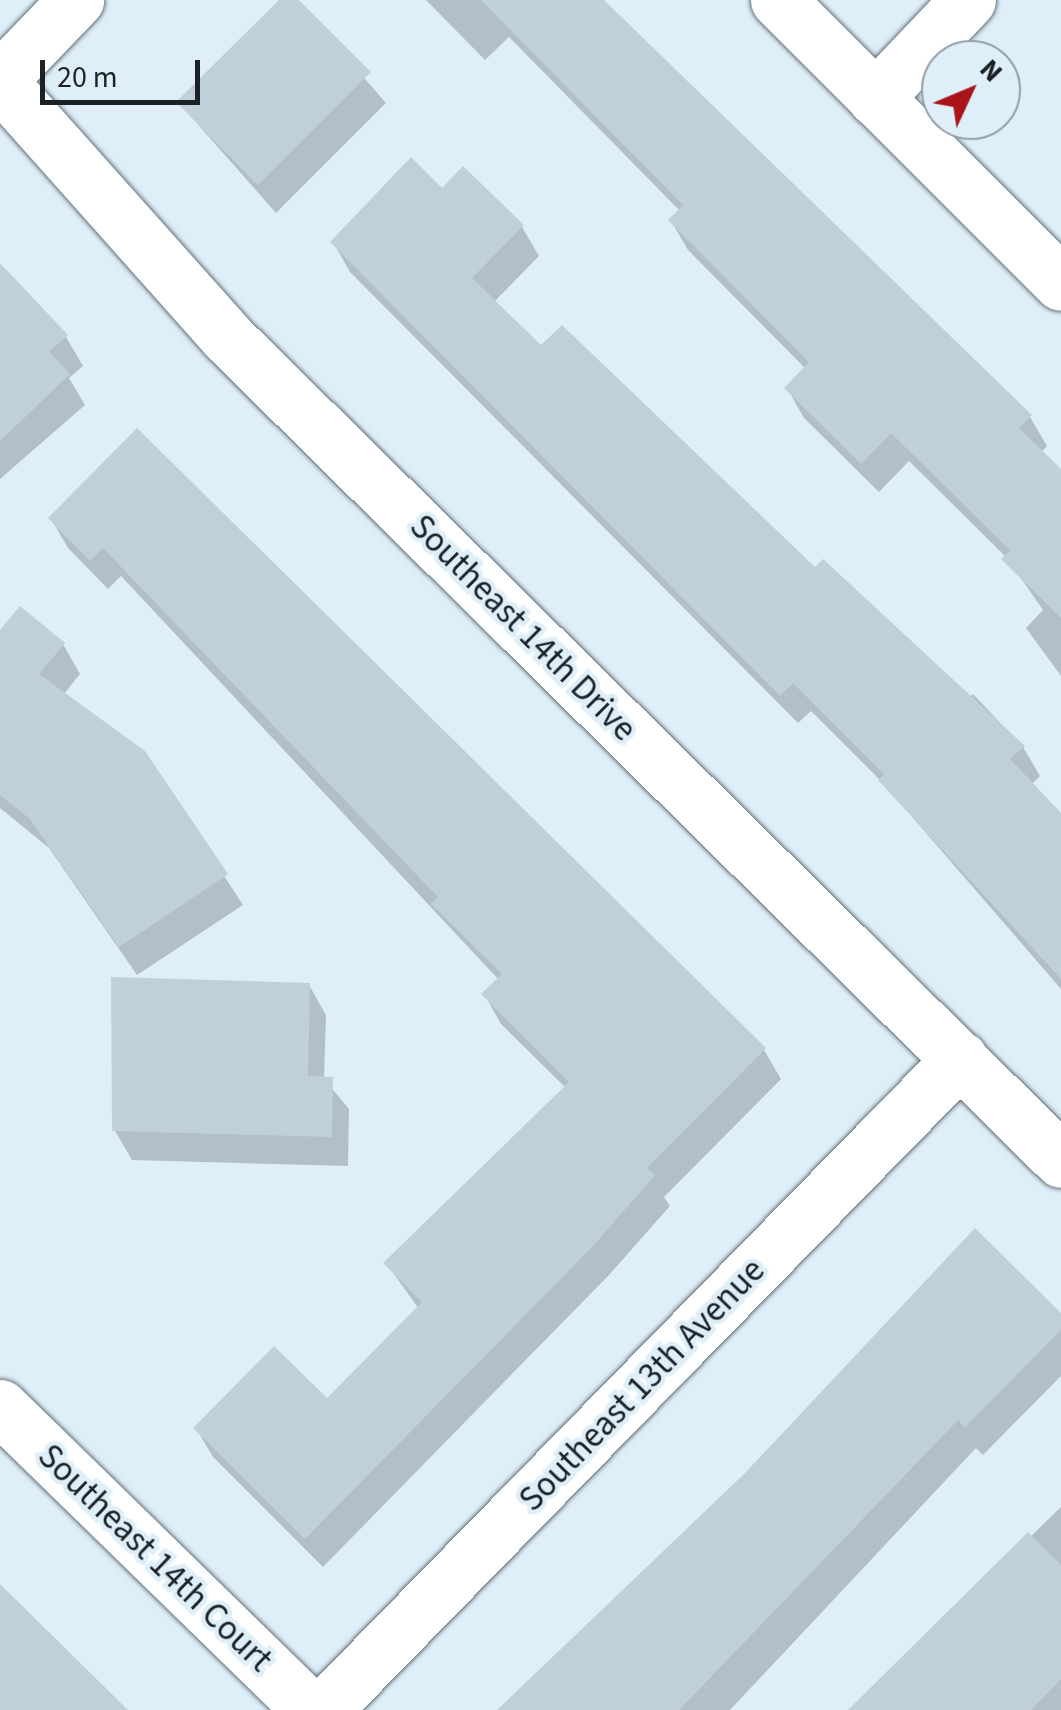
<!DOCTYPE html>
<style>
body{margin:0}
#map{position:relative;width:1061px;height:1710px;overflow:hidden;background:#dfeffa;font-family:"Source Sans 3",sans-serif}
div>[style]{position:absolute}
.shadow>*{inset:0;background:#0003}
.building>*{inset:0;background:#c0d0db}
.roads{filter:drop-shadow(0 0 2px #63727b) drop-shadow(0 0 2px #63727b)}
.minor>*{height:55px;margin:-27.5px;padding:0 27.5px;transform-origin:27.5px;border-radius:27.5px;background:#fff}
.tertiary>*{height:55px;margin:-27.5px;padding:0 27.5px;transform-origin:27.5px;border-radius:27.5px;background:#fff}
span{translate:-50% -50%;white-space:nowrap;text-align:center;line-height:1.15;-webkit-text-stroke:9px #dfeffa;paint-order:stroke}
.street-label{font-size:35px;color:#1b2125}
.north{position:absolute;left:921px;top:40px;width:100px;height:100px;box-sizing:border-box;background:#dfeffa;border:2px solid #919da5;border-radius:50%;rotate:46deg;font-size:28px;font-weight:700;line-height:40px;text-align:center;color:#1b2125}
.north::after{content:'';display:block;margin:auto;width:35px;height:45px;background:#a9151b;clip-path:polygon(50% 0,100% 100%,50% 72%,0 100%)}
.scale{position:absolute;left:40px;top:60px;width:160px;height:45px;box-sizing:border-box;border:5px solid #1b2125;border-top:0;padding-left:12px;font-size:30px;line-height:35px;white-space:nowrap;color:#1b2125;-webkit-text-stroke:8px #dfeffa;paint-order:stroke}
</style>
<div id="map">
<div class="shadow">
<div style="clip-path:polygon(282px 0,296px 0,386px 103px,276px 213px,179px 103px)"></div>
<div style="clip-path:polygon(426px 0,603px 0,1030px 417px,1047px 446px,1041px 453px,1061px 473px,1061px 676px,1026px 628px,1043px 610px,1006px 557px,909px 461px,879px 492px,804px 418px,787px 388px,806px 369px,688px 250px,671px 221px,680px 211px,509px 37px,485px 60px)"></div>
<div style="clip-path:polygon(442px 192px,522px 227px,539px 256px,493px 303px,541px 349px,965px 702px,973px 694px,1023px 747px,1040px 776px,1031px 785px,1061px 817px,1061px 989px,881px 781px,811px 711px,798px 723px,350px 272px,333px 242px)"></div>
<div style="clip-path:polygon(0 293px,66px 337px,83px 366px,69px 378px,85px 405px,0 479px)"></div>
<div style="clip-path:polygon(137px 431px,764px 1050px,781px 1079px,664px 1197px,670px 1206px,609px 1275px,323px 1567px,213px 1457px,196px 1428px,327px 1401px,419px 1309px,386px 1263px,566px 1088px,501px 1024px,484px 994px,499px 980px,121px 576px,108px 589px,68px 548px,51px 519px)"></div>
<div style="clip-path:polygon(0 634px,63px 644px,80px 674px,63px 695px,144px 753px,243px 905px,137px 975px,49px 848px,0 808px)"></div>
<div style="clip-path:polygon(309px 985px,326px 1015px,324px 1079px,349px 1109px,348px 1166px,132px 1160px,115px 1131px)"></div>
<div style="clip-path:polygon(1061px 1316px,1061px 1376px,983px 1455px,976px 1448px,730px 1710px,502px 1710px)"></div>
<div style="clip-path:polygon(1061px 1507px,1061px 1710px,862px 1710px,858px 1704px)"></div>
</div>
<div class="building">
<div style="clip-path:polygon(279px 0,299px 0,371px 72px,258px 185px,176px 102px)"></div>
<div style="clip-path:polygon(481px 0,604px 0,1032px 415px,1019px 428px,1061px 469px,1061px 618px,1001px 559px,1010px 550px,891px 433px,861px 464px,784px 388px,809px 362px,668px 220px,683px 205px)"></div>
<div style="clip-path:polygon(411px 157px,442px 188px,463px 166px,524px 225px,472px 278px,541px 345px,562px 325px,815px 567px,823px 559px,1025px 746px,1010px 759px,1061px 813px,1061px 979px,878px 780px,884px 774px,793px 683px,780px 696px,330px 242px)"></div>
<div style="clip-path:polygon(0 263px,68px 335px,49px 352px,70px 374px,0 441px)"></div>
<div style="clip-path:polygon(137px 428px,766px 1048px,647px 1168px,655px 1175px,593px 1246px,305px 1539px,193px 1428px,274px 1346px,327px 1398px,422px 1302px,383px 1263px,569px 1082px,481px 994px,502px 974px,431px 904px,438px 897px,103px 548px,90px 561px,48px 518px)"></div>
<div style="clip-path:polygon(20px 606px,65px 643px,39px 674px,145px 751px,228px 874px,119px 947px,29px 818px,0 795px,0 630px)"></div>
<div style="clip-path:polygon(111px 977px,310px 983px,308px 1076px,333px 1077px,332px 1137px,112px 1131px)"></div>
<div style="clip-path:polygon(975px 1228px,1061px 1313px,1061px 1330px,965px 1427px,958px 1420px,679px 1710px,497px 1710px,745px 1473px)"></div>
<div style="clip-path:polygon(1028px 1532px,1061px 1565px,1061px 1679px,1031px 1710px,848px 1710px)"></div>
<div style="clip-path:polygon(0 1584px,128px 1710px,0 1710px)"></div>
</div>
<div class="roads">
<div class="minor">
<div style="left:778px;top:0;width:400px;rotate:45deg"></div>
<div style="left:0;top:82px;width:343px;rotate:48.3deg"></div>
<div style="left:228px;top:338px;width:1170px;rotate:44.62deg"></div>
<div style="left:875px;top:98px;width:135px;rotate:-46.5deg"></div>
<div style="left:0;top:1407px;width:433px;rotate:44.3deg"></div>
<div style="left:323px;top:1710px;width:911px;rotate:-45.62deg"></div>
</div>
<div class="tertiary">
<div style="left:0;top:79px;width:110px;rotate:-46.1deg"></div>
</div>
</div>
<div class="street-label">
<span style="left:523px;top:628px;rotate:45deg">Southeast 14th Drive</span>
<span style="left:642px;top:1385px;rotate:-46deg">Southeast 13th Avenue</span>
<span style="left:155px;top:1558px;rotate:44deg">Southeast 14th Court</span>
</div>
<div class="north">N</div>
<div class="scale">20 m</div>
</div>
